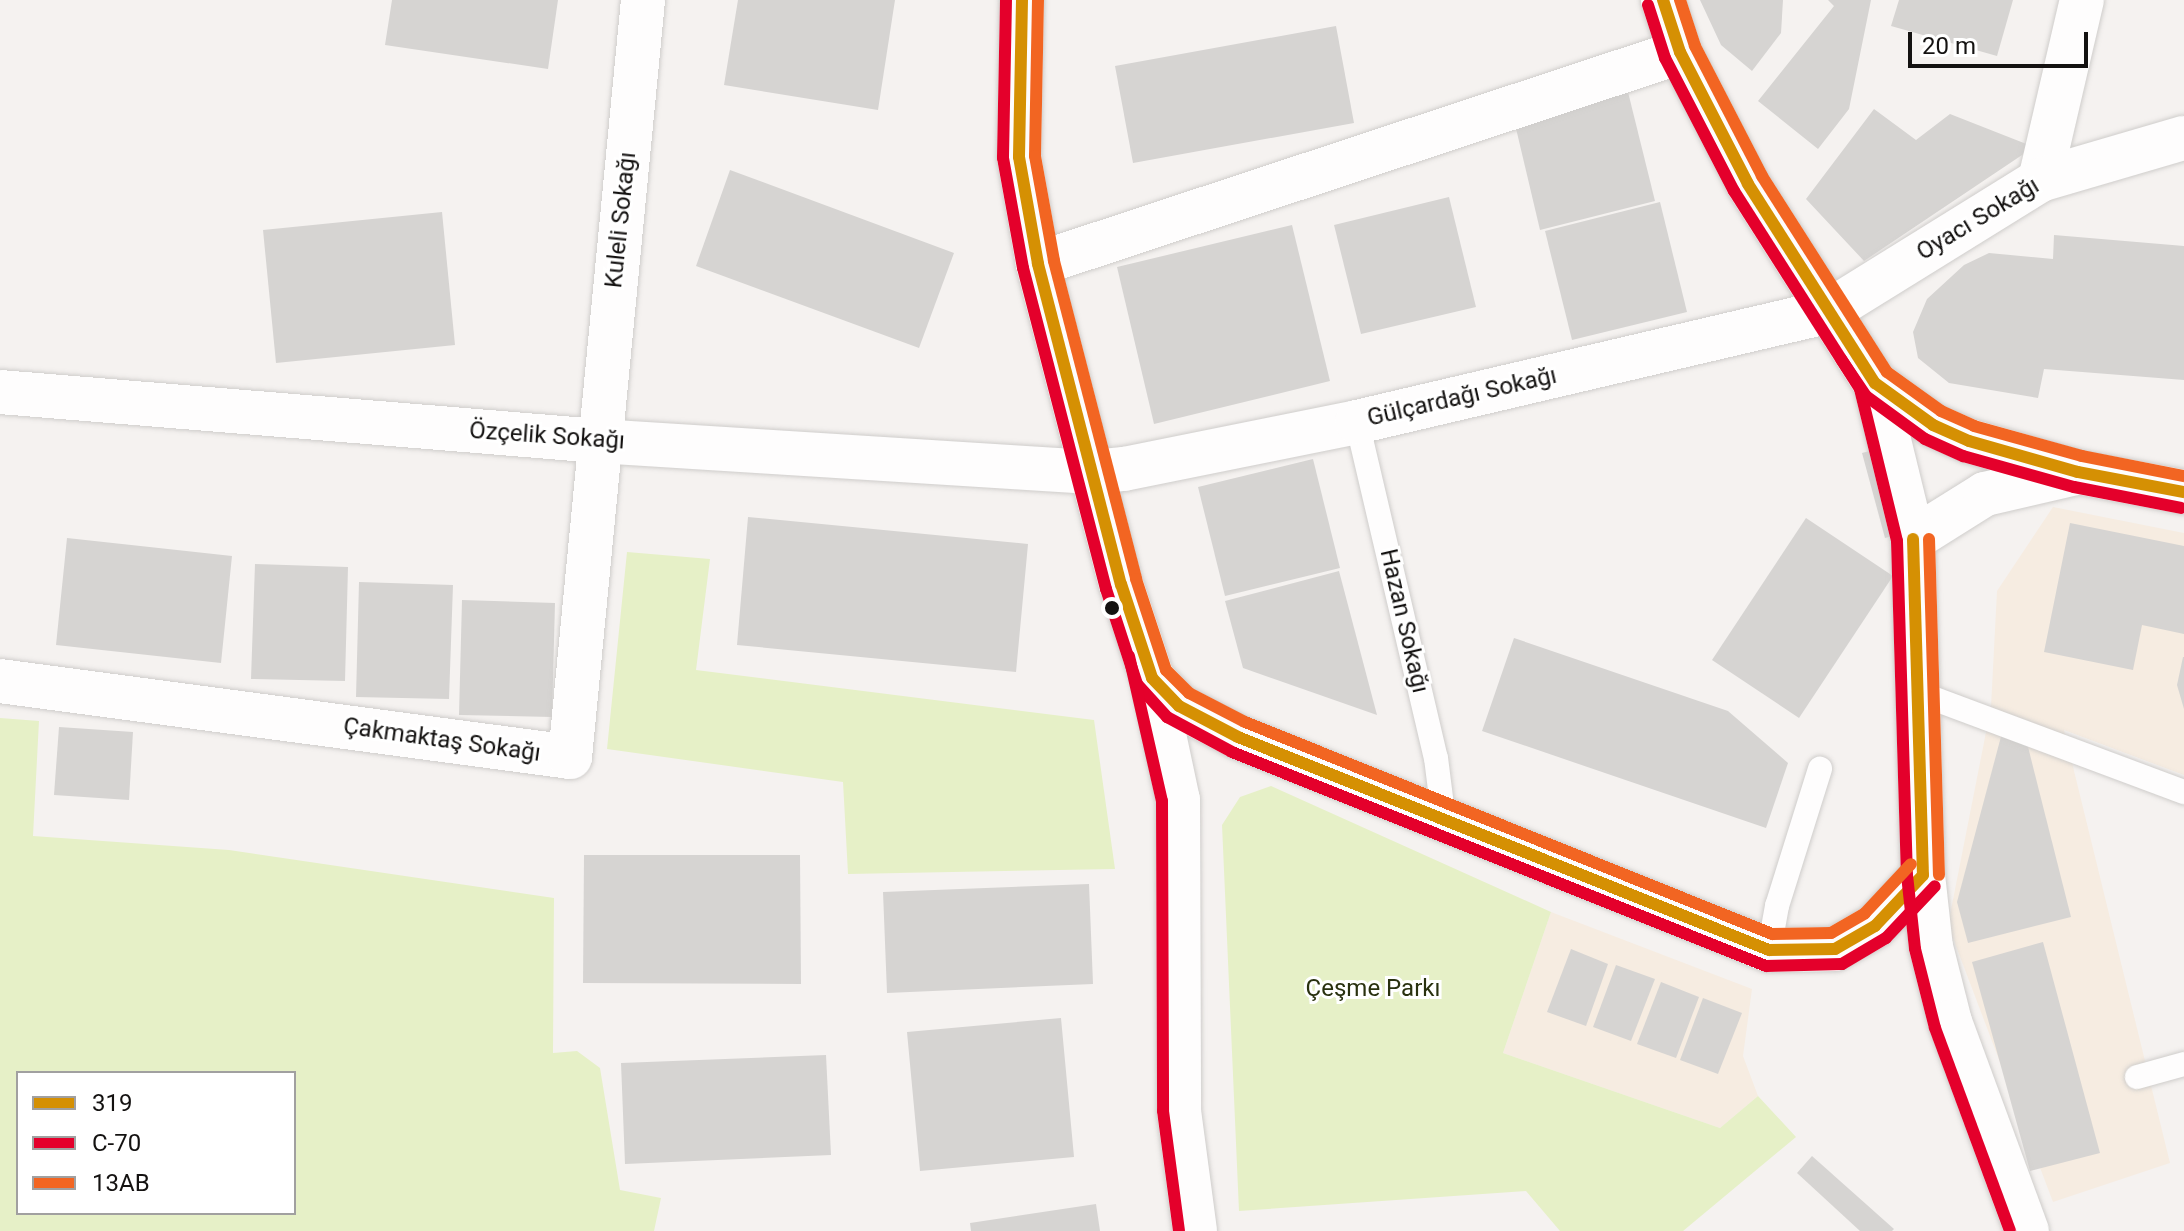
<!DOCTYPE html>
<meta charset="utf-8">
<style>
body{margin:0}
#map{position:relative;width:2184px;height:1231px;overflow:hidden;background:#f5f2f0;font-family:Roboto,sans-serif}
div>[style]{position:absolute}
.commercial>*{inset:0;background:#f6ece1}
.green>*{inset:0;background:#e6f0c7}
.building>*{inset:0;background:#d6d4d2}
.roads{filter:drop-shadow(0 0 2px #cfcdcb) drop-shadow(0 0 2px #cfcdcb)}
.lane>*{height:24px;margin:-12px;padding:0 12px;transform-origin:12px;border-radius:12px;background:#fefdfd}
.street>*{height:44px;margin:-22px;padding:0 22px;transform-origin:22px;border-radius:22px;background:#fefdfd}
.secondary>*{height:44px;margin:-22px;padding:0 22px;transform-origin:22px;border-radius:22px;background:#fefdfd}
.primary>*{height:44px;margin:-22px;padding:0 22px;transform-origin:22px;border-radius:22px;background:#fefdfd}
.bus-1>*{height:12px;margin:-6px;padding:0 6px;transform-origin:6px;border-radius:6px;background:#d59003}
.bus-2>*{height:12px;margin:-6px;padding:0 6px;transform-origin:6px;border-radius:6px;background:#e4002b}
.bus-3>*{height:12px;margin:-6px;padding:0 6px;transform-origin:6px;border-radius:6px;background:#f26522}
.dots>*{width:22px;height:22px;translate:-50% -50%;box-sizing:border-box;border:4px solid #fff;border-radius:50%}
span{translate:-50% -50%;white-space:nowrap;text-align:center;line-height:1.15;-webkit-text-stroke:6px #fff;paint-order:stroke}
.street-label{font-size:24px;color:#141211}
.park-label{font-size:24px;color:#29310f}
.legend{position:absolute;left:16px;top:1071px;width:280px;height:144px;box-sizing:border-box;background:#fff;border:2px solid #a1a0a0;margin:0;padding:10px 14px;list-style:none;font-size:24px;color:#141211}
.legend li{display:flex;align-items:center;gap:16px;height:40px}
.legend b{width:40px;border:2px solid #a1a0a0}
.scale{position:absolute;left:1908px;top:32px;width:180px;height:36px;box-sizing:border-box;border:4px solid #141211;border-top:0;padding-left:10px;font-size:24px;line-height:28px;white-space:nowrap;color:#141211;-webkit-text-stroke:6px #fff;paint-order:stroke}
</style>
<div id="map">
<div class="commercial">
<div style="clip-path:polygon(2053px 507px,2184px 533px,2184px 775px,2064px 730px,2170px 1163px,2053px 1202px,1948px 925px,1991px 707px,1997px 591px)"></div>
<div style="clip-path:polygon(1551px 912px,1752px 989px,1743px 1056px,1758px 1096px,1720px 1128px,1503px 1053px)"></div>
</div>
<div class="green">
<div style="clip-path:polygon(627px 552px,710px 559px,696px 670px,1094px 720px,1115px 869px,848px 874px,843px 782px,607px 749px)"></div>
<div style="clip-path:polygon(evenodd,0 718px,39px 721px,33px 836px,229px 850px,554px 898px,553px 1053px,577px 1051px,600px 1068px,620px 1190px,661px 1198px,654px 1231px,0 1231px,0 718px,18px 1073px,294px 1073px,294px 1213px,18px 1213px,18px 1073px)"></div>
<div style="clip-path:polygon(1271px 786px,1551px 912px,1503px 1053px,1720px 1128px,1758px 1096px,1796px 1137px,1683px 1231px,1560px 1231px,1526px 1191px,1239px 1211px,1222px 825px,1240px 797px)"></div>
</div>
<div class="building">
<div style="clip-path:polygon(392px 0,558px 0,548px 69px,385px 45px)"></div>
<div style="clip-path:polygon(738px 0,895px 0,878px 110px,724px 85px)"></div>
<div style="clip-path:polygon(1700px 0,1783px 0,1781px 33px,1752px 71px,1721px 45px)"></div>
<div style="clip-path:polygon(1828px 0,1871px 0,1849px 109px,1818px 149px,1758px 101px,1834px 6px)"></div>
<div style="clip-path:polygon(1899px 0,2013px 0,1997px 56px,1891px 26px)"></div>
<div style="clip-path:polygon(1336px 26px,1354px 123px,1133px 163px,1115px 66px)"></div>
<div style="clip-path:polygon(1628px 92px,1655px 201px,1540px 230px,1514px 120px)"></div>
<div style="clip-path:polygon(1874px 109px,1916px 140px,1950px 114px,2034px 147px,1864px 261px,1806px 199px)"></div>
<div style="clip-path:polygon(730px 170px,954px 253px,919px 348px,696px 266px)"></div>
<div style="clip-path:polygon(1449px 197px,1476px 307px,1361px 334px,1334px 225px)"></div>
<div style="clip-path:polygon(1660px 202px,1687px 312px,1572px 340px,1545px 231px)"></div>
<div style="clip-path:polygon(442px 212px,455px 345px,276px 363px,263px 230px)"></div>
<div style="clip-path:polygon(1292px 225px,1330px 381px,1154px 424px,1117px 267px)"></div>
<div style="clip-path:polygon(2054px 235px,2184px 246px,2184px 380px,2044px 369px,2038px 398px,1949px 383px,1918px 358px,1913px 332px,1927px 299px,1964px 265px,1989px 253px,2053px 259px)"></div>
<div style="clip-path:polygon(1877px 449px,1900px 534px,1885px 538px,1862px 453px)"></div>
<div style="clip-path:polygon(1313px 459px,1340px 568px,1225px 596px,1198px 487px)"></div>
<div style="clip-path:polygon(748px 517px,1028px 544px,1016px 672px,737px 645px)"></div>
<div style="clip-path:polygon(1806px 518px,1893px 576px,1799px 718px,1712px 660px)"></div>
<div style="clip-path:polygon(2070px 523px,2184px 546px,2184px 634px,2142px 625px,2133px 670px,2044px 652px)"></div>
<div style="clip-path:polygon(67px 538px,232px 556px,221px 663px,56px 645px)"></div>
<div style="clip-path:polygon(255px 564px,348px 567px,345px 681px,251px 679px)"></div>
<div style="clip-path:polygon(1339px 571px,1377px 715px,1243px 668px,1225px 601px)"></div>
<div style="clip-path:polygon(359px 582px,453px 585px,449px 699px,356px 697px)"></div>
<div style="clip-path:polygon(462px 600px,555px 603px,552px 717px,459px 715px)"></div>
<div style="clip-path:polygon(1514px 638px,1728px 711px,1788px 763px,1766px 828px,1482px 731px)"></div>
<div style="clip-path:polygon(2183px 657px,2184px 657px,2184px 709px,2177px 685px)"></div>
<div style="clip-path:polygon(59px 727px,133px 732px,129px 800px,54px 795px)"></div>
<div style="clip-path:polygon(2003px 729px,2025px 735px,2071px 917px,1968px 943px,1957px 902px)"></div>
<div style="clip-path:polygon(584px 855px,800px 855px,801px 984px,583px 983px)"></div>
<div style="clip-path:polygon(1089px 884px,1093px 984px,887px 993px,883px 892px)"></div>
<div style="clip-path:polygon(2043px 942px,2100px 1153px,2030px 1171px,1972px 962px)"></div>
<div style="clip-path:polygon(1571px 949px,1608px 964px,1586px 1026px,1547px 1012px)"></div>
<div style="clip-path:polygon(1616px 965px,1655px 979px,1631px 1041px,1593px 1027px)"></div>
<div style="clip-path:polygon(1661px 982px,1699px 997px,1676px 1058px,1637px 1044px)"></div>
<div style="clip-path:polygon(1703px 998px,1742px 1013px,1718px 1074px,1680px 1060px)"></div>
<div style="clip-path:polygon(1061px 1018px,1074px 1157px,920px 1171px,907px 1032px)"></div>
<div style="clip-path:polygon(826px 1055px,831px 1155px,625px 1164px,621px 1063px)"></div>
<div style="clip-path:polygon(1812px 1156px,1894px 1229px,1892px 1231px,1860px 1231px,1797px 1173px)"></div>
<div style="clip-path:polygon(1096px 1204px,1100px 1231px,971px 1231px,970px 1223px)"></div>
</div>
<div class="roads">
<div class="lane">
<div style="left:1357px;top:422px;width:345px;rotate:76.8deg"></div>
<div style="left:1436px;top:758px;width:64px;rotate:82.8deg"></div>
<div style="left:1916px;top:692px;width:286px;rotate:20.5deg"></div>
<div style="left:1769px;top:950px;width:45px;rotate:-79.7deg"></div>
<div style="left:1777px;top:906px;width:144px;rotate:-72.6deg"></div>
<div style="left:2137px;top:1077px;width:49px;rotate:-15.5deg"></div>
</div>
<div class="street">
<div style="left:2040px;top:180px;width:185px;rotate:-76.9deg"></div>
<div style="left:1038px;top:264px;width:676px;rotate:-18.27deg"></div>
<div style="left:0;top:392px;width:600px;rotate:4.68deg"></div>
<div style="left:598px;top:441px;width:497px;rotate:3.6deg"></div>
<div style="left:1094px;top:472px;width:30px;rotate:-6deg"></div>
<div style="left:1124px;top:469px;width:238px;rotate:-11.4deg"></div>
<div style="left:1357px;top:422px;width:485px;rotate:-13.2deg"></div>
<div style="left:1829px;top:311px;width:248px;rotate:-31.8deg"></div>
<div style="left:2040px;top:180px;width:150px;rotate:-16.3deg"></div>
<div style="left:0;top:681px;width:575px;rotate:7.59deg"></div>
<div style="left:570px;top:757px;width:761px;rotate:-84.49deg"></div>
</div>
<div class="secondary">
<div style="left:1875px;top:383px;width:72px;rotate:35.9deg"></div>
<div style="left:1933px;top:425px;width:39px;rotate:24deg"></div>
<div style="left:1969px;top:441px;width:113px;rotate:15.9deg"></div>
<div style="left:2078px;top:472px;width:108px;rotate:10.7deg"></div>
<div style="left:1913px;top:539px;width:85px;rotate:-32deg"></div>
<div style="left:1985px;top:494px;width:93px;rotate:-13deg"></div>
<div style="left:1152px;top:678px;width:39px;rotate:46deg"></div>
<div style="left:1179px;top:706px;width:67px;rotate:27.7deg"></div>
<div style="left:1238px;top:737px;width:572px;rotate:21.86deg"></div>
<div style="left:1769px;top:950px;width:66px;rotate:-0.9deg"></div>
<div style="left:1835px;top:949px;width:46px;rotate:-29.9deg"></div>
<div style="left:1875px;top:926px;width:70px;rotate:-46.7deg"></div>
</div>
<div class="primary">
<div style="left:1022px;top:0;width:157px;rotate:91.1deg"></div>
<div style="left:1019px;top:157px;width:109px;rotate:79.9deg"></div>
<div style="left:1038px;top:264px;width:331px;rotate:75.5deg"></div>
<div style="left:1121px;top:584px;width:99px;rotate:71.7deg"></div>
<div style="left:1152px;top:678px;width:125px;rotate:78deg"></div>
<div style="left:1178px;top:800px;width:311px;rotate:89.8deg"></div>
<div style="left:1179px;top:1111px;width:121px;rotate:82.4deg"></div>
<div style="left:1663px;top:0;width:55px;rotate:71.9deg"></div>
<div style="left:1680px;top:52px;width:148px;rotate:62.7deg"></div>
<div style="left:1748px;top:184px;width:236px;rotate:57.5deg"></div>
<div style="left:1875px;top:383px;width:161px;rotate:76.3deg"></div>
<div style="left:1913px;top:539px;width:336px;rotate:88.3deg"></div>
<div style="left:1923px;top:875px;width:72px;rotate:83.7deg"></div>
<div style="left:1931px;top:947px;width:77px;rotate:75.8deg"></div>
<div style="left:1950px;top:1022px;width:223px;rotate:69.8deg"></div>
</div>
</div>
<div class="bus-1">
<div style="left:1022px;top:0;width:157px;rotate:91.1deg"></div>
<div style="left:1019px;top:157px;width:109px;rotate:79.9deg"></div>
<div style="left:1038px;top:264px;width:331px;rotate:75.5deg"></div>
<div style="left:1121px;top:584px;width:99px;rotate:71.7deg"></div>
<div style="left:1152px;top:678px;width:39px;rotate:46deg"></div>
<div style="left:1179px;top:706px;width:67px;rotate:27.7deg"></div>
<div style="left:1238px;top:737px;width:572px;rotate:21.86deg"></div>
<div style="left:1769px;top:950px;width:66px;rotate:-0.9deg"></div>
<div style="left:1835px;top:949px;width:46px;rotate:-29.9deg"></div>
<div style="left:1875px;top:926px;width:70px;rotate:-46.7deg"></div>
<div style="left:1663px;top:0;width:55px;rotate:71.9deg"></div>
<div style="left:1680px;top:52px;width:148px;rotate:62.7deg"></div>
<div style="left:1748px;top:184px;width:236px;rotate:57.5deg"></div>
<div style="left:1875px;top:383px;width:72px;rotate:35.9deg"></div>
<div style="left:1933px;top:425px;width:39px;rotate:24deg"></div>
<div style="left:1969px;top:441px;width:113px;rotate:15.9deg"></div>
<div style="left:2078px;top:472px;width:108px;rotate:10.7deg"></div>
<div style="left:1913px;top:539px;width:336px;rotate:88.3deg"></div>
</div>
<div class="bus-2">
<div style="left:1006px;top:0;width:158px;rotate:91.1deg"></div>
<div style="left:1003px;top:158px;width:112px;rotate:79.7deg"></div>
<div style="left:1023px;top:268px;width:332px;rotate:75.5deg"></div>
<div style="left:1106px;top:589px;width:100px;rotate:71.9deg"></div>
<div style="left:1137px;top:684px;width:45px;rotate:47.7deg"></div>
<div style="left:1167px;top:717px;width:74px;rotate:28.3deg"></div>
<div style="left:1232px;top:752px;width:575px;rotate:21.84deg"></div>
<div style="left:1766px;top:966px;width:76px;rotate:-1.5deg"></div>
<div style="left:1842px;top:964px;width:51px;rotate:-30.6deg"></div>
<div style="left:1886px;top:938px;width:71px;rotate:-46.7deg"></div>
<div style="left:1648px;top:5px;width:56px;rotate:72.2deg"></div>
<div style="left:1665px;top:58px;width:150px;rotate:62.6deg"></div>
<div style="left:1734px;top:191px;width:235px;rotate:57.5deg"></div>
<div style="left:1860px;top:389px;width:156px;rotate:76.3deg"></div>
<div style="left:1897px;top:541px;width:334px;rotate:88.3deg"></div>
<div style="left:1907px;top:875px;width:74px;rotate:83.8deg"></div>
<div style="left:1915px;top:949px;width:81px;rotate:75.8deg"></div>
<div style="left:1935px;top:1028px;width:216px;rotate:69.7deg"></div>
<div style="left:1841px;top:359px;width:45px;rotate:56deg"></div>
<div style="left:1866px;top:396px;width:73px;rotate:36.1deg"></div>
<div style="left:1925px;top:439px;width:42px;rotate:24.1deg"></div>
<div style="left:1963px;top:456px;width:115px;rotate:15.6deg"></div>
<div style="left:2074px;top:487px;width:109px;rotate:11.1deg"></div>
<div style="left:1129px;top:656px;width:149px;rotate:77.2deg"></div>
<div style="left:1162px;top:801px;width:310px;rotate:89.8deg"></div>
<div style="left:1163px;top:1111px;width:121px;rotate:82.4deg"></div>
</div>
<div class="bus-3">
<div style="left:1038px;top:0;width:156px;rotate:91.1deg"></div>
<div style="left:1035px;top:156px;width:107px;rotate:79.7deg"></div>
<div style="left:1054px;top:261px;width:328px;rotate:75.5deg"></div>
<div style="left:1136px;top:579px;width:96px;rotate:71.8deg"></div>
<div style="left:1166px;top:670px;width:33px;rotate:45deg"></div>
<div style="left:1189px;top:693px;width:63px;rotate:27.4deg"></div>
<div style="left:1245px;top:722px;width:568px;rotate:21.91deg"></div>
<div style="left:1772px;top:934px;width:59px;rotate:-1deg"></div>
<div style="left:1831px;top:933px;width:39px;rotate:-30deg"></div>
<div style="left:1865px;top:913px;width:67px;rotate:-46.8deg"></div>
<div style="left:1680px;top:0;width:48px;rotate:71.9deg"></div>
<div style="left:1695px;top:46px;width:146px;rotate:62.7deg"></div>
<div style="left:1762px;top:176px;width:232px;rotate:57.5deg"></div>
<div style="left:1887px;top:372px;width:67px;rotate:35.8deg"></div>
<div style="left:1941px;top:411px;width:36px;rotate:24deg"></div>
<div style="left:1974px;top:426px;width:112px;rotate:15.5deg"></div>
<div style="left:2082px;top:456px;width:104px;rotate:11.1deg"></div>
<div style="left:1929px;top:539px;width:336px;rotate:88.3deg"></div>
</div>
<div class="dots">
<div style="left:1112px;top:608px;background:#141211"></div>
</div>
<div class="street-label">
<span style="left:1978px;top:219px;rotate:-31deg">Oyacı Sokağı</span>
<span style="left:621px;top:220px;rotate:-84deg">Kuleli Sokağı</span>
<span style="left:1462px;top:397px;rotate:-13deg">Gülçardağı Sokağı</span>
<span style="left:547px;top:436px;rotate:4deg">Özçelik Sokağı</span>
<span style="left:1404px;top:621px;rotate:77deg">Hazan Sokağı</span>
<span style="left:442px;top:740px;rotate:8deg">Çakmaktaş Sokağı</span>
</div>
<div class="park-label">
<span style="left:1373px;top:989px">Çeşme Parkı</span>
</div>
<ul class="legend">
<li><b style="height:10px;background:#d59003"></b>319</li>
<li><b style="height:10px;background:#e4002b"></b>C-70</li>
<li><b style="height:10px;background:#f26522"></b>13AB</li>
</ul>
<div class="scale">20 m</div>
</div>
